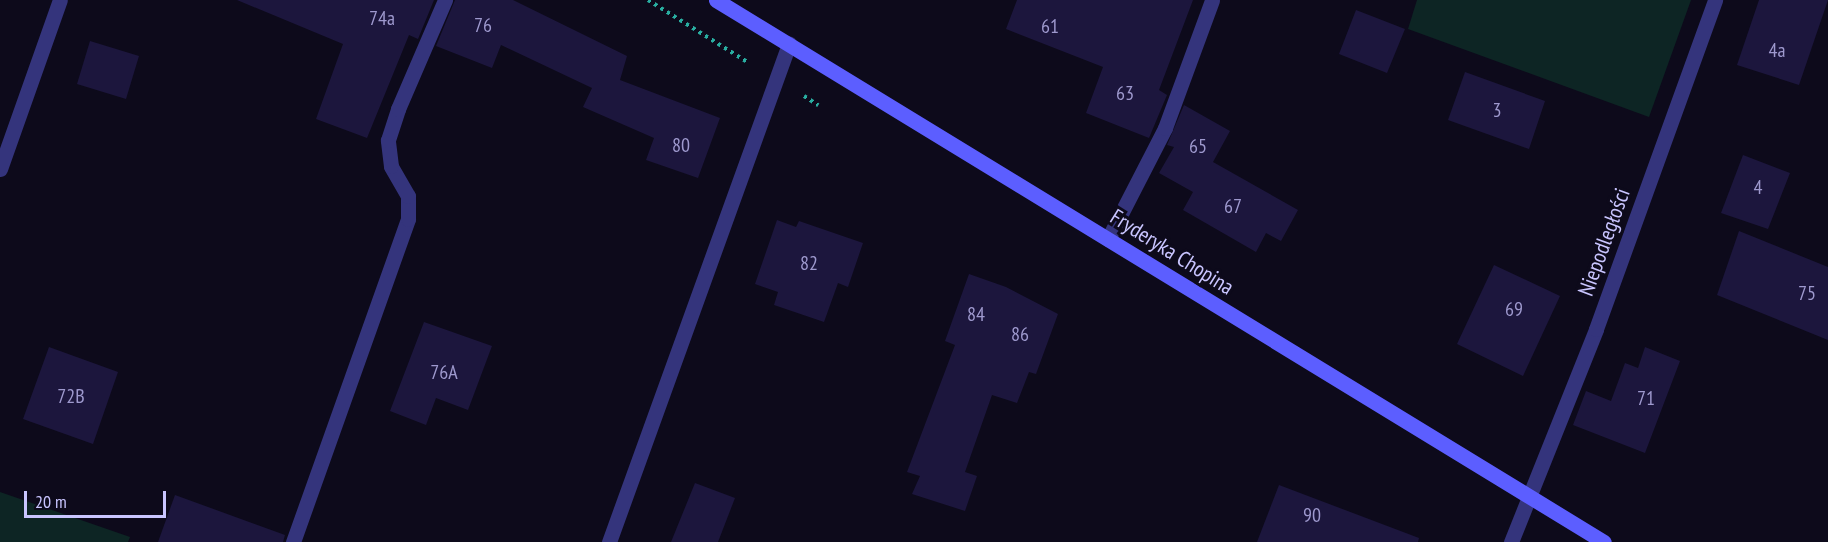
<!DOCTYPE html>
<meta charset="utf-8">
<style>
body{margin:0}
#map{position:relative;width:1828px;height:542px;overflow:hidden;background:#0d0a1b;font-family:"PT Sans Narrow",sans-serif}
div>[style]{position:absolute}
.green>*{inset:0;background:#0d2524}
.building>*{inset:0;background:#1c163d}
.path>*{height:4px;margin-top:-2px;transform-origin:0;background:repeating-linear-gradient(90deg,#29aea1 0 3px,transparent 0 7.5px)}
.service>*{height:15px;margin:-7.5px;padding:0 7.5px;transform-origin:7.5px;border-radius:7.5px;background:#34347c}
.minor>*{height:15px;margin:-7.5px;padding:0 7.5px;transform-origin:7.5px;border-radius:7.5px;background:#34347c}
.secondary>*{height:15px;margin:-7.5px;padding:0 7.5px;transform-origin:7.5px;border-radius:7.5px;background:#5c5eff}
span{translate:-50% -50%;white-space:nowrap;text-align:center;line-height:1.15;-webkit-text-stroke:6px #0d0a1b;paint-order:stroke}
.number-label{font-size:20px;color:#9e99ce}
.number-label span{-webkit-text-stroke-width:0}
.street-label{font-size:22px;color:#c9c5ff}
.scale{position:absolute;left:24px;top:491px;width:142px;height:27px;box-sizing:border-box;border:3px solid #c9c5ff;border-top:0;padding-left:8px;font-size:18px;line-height:21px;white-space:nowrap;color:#c9c5ff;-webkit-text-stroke:4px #0d0a1b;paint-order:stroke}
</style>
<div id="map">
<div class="green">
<div style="clip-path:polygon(1417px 0,1691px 0,1649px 117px,1408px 29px)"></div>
<div style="clip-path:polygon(0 492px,130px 537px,128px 542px,0 542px)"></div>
</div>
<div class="building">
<div style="clip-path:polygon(237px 0,434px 0,418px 39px,409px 35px,367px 138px,316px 119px,343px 44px)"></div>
<div style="clip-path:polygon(455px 0,513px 0,627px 56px,620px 80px,720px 118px,698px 178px,646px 160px,654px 138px,583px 107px,592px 88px,501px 45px,492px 68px,436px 46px)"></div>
<div style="clip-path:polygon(1017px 0,1193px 0,1159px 90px,1167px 95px,1149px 138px,1086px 113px,1103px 67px,1006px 29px)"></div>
<div style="clip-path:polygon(1759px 0,1828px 0,1799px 85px,1737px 65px)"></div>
<div style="clip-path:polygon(1356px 10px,1405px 29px,1387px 73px,1339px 54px)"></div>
<div style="clip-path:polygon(90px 41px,139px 56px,126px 99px,77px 84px)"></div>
<div style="clip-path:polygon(1465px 72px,1545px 101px,1529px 149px,1448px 120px)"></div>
<div style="clip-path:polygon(1184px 105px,1230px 131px,1213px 162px,1298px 210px,1281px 241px,1266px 233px,1256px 252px,1183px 210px,1193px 192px,1159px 173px,1174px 147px,1167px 145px)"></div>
<div style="clip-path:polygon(1743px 155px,1790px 173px,1768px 229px,1721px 213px)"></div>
<div style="clip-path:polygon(777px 220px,796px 227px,799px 221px,863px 243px,848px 287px,838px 283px,824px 322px,774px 305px,778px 292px,755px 284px)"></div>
<div style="clip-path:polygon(1739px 231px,1828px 267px,1828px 340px,1717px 295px)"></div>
<div style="clip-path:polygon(1494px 265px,1560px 296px,1523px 376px,1457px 344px)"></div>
<div style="clip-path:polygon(969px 274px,1006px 287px,1058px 314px,1036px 374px,1029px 372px,1017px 403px,992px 395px,965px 472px,977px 476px,965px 511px,912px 494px,920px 476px,907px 472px,955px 345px,945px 341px)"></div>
<div style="clip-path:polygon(424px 322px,492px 346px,468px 410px,436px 398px,426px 425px,390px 411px)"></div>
<div style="clip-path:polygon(49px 347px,118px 372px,93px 444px,23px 419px)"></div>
<div style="clip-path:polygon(1645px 347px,1680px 361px,1645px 453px,1573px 425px,1586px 391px,1611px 401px,1625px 363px,1638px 368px)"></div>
<div style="clip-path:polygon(695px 483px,735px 498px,718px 542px,671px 542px)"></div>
<div style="clip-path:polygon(1279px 485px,1419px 538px,1418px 542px,1257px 542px)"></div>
<div style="clip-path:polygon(175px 495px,285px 535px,283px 542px,158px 542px)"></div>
</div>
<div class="path">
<div style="left:648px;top:0;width:119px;rotate:32deg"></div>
<div style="left:804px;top:96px;width:17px;rotate:33deg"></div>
</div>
<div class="service">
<div style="left:1108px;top:239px;width:125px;rotate:-62.8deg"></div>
<div style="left:1165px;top:128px;width:136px;rotate:-69.8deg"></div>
<div style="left:609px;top:542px;width:530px;rotate:-70.13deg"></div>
</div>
<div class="minor">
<div style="left:0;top:169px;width:179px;rotate:-70.5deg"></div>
<div style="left:293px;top:542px;width:343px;rotate:-70.4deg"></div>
<div style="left:408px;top:219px;width:23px;rotate:-90deg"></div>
<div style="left:408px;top:196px;width:34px;rotate:-120deg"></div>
<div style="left:391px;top:166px;width:26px;rotate:-97deg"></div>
<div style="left:388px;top:140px;width:33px;rotate:-72deg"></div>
<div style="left:398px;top:109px;width:119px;rotate:-66.7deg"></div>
<div style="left:1511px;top:542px;width:229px;rotate:-68.2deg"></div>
<div style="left:1596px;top:329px;width:350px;rotate:-70.1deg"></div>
</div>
<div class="secondary">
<div style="left:716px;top:0;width:1040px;rotate:31.4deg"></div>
</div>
<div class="number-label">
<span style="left:382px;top:18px">74a</span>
<span style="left:483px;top:25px">76</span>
<span style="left:1050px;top:26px">61</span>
<span style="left:1777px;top:50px">4a</span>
<span style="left:1125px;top:93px">63</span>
<span style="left:1497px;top:110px">3</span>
<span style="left:681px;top:145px">80</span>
<span style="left:1198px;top:146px">65</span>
<span style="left:1758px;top:187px">4</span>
<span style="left:1233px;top:206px">67</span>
<span style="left:809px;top:263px">82</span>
<span style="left:1807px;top:293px">75</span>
<span style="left:1514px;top:309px">69</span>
<span style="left:976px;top:314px">84</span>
<span style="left:1020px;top:334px">86</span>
<span style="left:444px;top:372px">76A</span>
<span style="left:71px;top:396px">72B</span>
<span style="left:1646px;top:398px">71</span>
<span style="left:1312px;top:515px">90</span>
</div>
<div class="street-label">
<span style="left:1604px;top:242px;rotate:-70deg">Niepodległości</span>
<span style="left:1172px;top:252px;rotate:32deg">Fryderyka Chopina</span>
</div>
<div class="scale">20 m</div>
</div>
